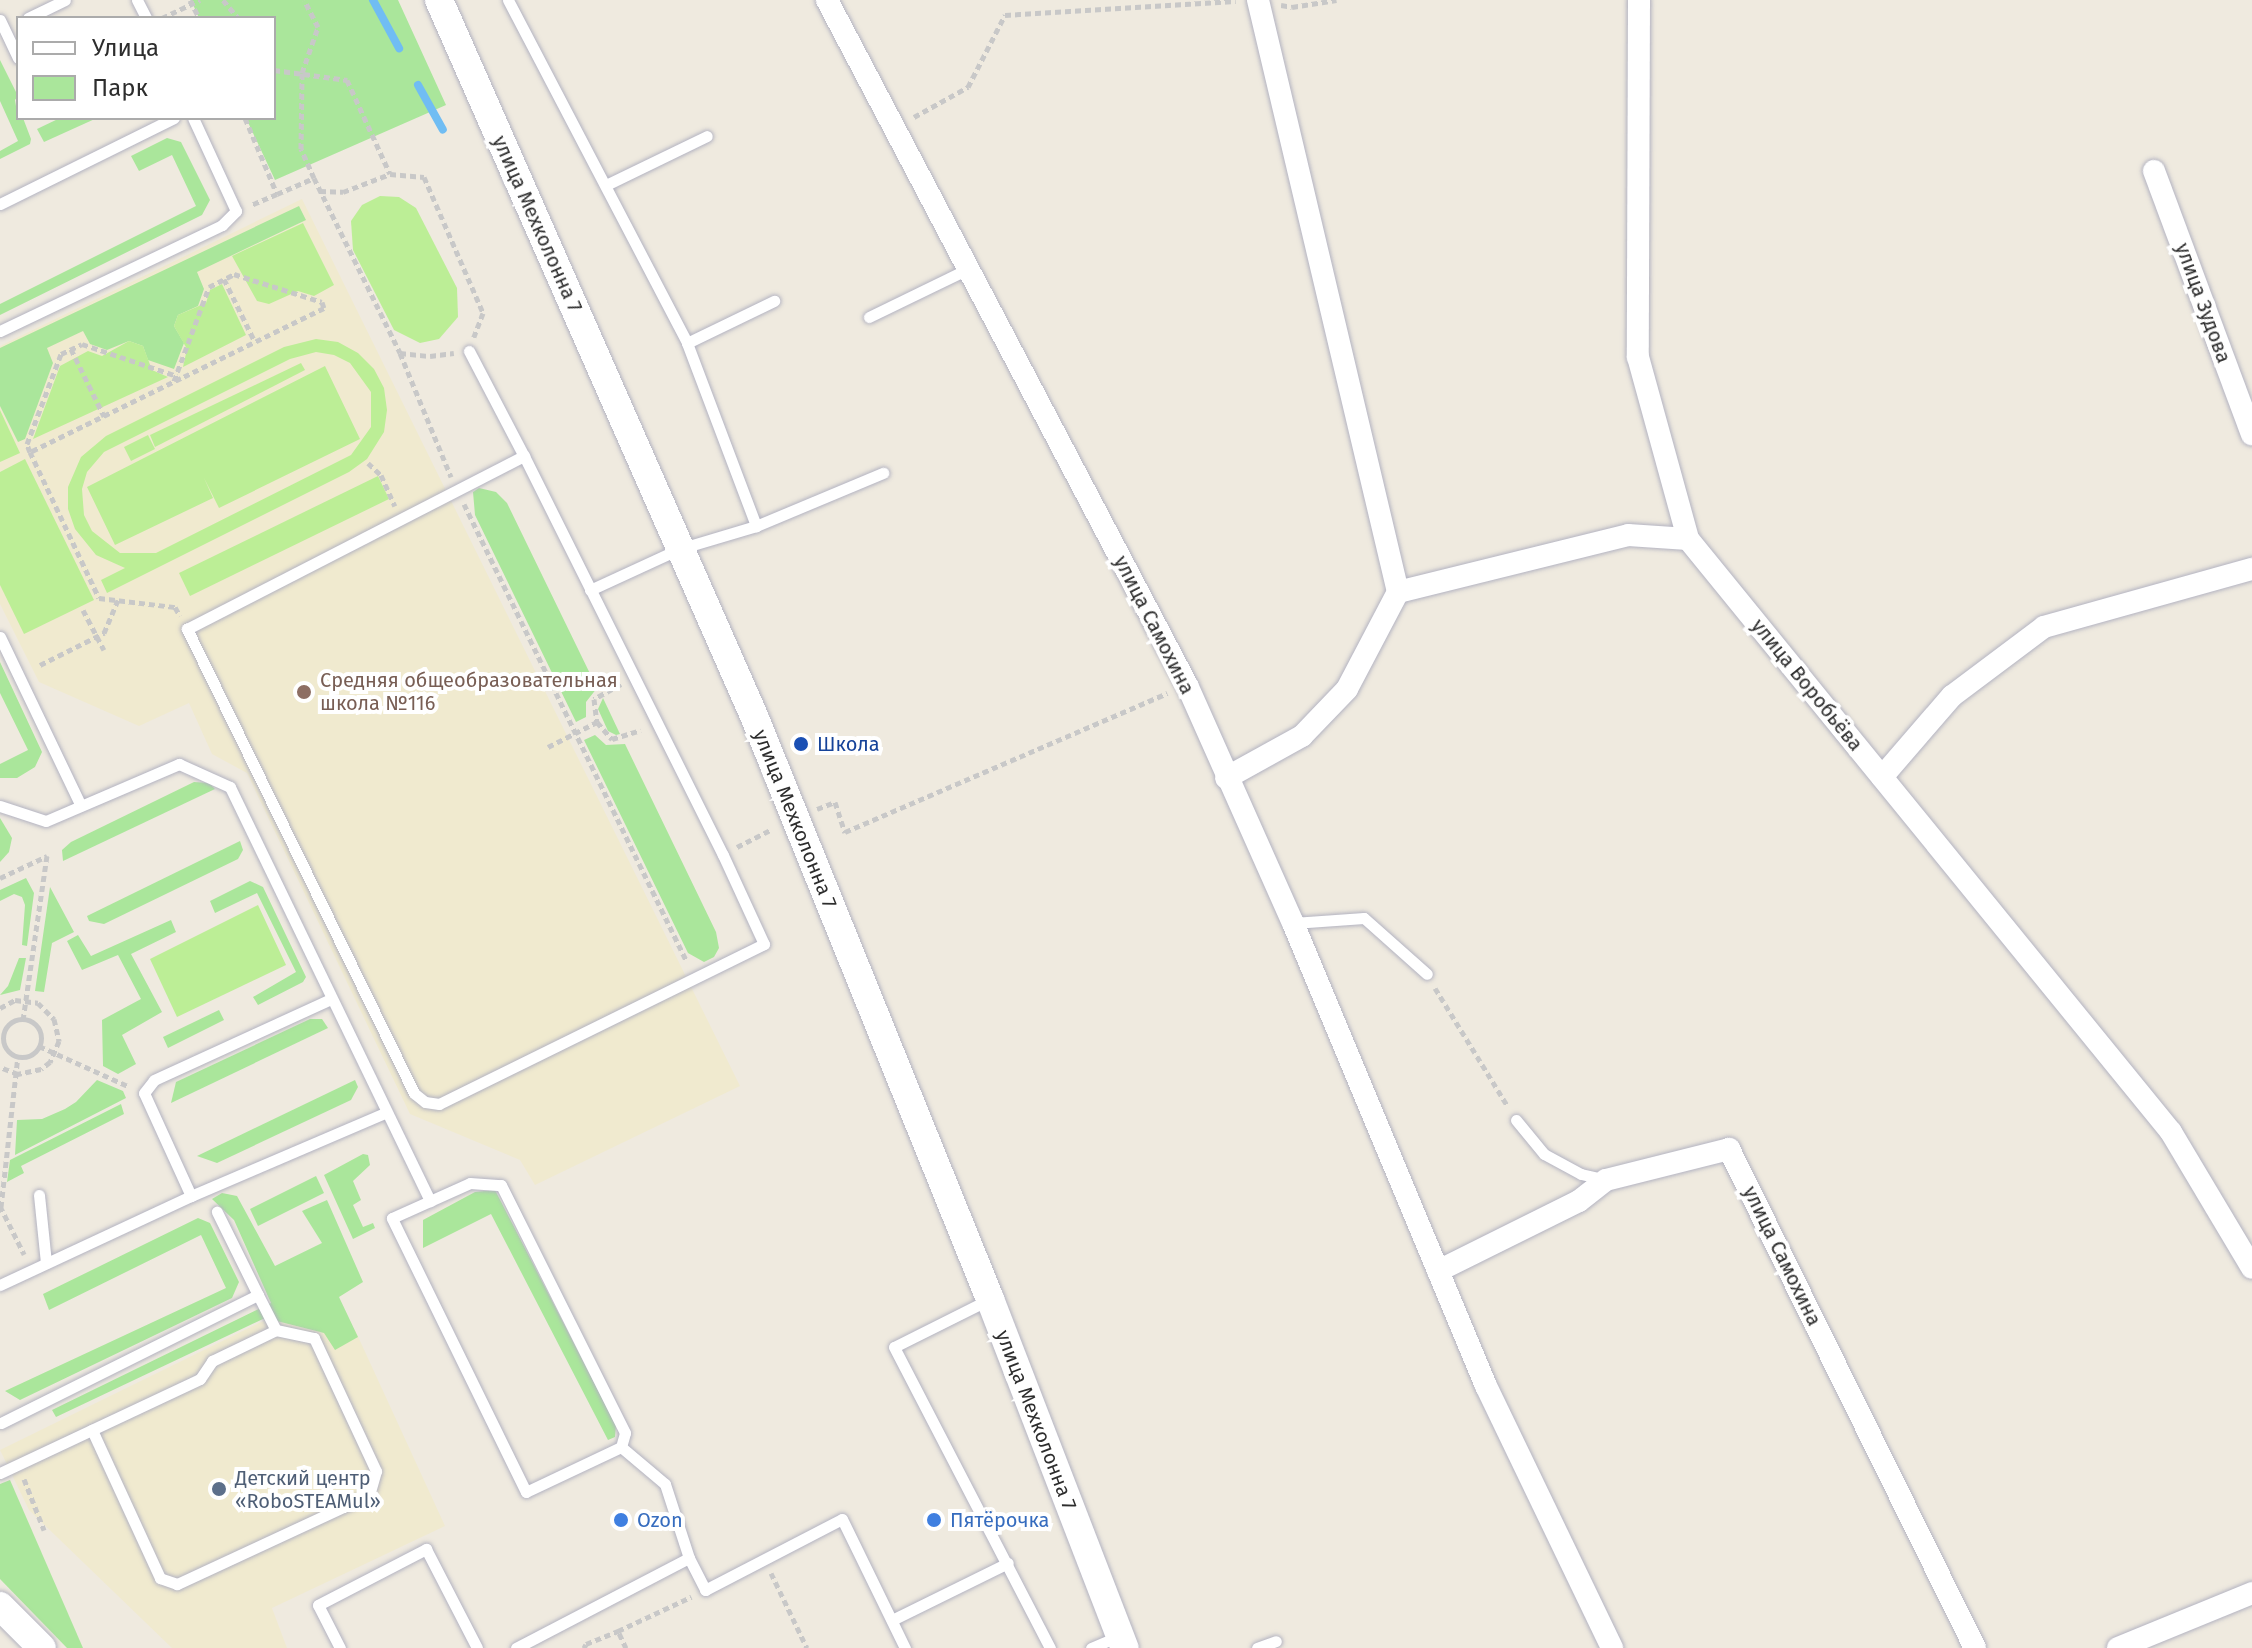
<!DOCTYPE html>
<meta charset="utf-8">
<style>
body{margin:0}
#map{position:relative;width:2252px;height:1648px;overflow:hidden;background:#efeadf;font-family:"Fira Sans",sans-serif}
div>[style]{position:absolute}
.education>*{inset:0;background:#f0eacf}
.green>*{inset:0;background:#aae69b}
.pitch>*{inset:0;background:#bcee96}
.stream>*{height:8px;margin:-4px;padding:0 4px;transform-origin:4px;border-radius:4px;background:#70bdf3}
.path>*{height:5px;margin-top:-2.5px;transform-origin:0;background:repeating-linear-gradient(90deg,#c8c8c8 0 6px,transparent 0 10px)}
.path>.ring{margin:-2.5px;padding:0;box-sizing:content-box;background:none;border:5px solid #c8c8c8;border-radius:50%}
.roads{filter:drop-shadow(0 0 2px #b3b3c1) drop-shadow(0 0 2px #b3b3c1)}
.service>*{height:11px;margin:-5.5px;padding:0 5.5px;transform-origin:5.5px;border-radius:5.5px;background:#fff}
.minor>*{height:22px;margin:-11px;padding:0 11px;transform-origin:11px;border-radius:11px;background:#fff}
.tertiary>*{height:28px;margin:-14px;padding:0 14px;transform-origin:14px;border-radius:14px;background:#fff}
.dots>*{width:22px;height:22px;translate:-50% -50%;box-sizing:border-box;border:4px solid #fff;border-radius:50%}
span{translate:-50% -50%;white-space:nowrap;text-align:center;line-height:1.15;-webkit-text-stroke:8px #fff;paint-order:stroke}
.street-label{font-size:20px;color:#2d2d2d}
.education-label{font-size:20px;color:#785e54}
.left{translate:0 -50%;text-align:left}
.transit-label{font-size:20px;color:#164399}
.service-label{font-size:20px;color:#4e5e75}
.shop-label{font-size:20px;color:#366cbe}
.legend{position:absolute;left:16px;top:16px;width:260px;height:104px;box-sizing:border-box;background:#fff;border:2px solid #ababab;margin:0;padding:10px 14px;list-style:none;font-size:24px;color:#2d2d2d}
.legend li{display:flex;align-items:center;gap:16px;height:40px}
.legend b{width:40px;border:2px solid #ababab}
</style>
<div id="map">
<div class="education">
<div style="clip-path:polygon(302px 199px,740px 1086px,535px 1185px,520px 1160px,410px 1114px,247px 773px,212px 754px,189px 703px,139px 726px,39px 682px,0 604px,0 346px)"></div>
<div style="clip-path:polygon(304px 1301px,355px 1330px,445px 1526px,272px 1608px,287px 1648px,172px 1648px,29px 1510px,0 1450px)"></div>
</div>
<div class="green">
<div style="clip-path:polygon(191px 0,398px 0,446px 105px,275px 180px,246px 118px,274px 118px,274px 18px,199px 18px)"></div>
<div style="clip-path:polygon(0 60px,18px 96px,15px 100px,18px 118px,23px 118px,31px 139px,30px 144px,0 159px,0 151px,18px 141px,0 101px)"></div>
<div style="clip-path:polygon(60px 118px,97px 118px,44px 142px,37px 129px)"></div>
<div style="clip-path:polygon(167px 138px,181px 142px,210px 200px,202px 215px,0 315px,0 304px,196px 206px,172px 155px,139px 171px,131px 156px)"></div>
<div style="clip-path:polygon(299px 206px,306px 220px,197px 272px,204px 289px,198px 306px,178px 315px,174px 326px,184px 343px,174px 369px,148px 360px,143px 346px,129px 341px,107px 350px,90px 344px,83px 331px,47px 348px,53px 363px,25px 439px,18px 442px,0 406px,0 348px)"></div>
<div style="clip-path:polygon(479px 488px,496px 492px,507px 503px,597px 688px,586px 702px,586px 717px,576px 722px,475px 515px,473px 492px)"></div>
<div style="clip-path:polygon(0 662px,42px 752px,35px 767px,17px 778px,0 778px,0 764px,28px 750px,0 693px)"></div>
<div style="clip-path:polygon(603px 698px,620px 734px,616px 735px,608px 731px,598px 709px)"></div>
<div style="clip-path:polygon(595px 735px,606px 745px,625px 744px,716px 932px,719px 948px,714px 957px,704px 962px,688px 953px,584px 740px)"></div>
<div style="clip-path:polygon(194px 782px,209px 783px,215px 789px,63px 861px,62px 850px,71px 842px)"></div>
<div style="clip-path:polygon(0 818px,12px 838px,9px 852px,0 862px)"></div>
<div style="clip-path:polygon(240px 841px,243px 850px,238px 859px,104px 924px,89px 921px,87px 916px)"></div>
<div style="clip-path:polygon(26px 878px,34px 893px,27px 946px,22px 945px,25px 905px,22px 897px,14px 894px,0 901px,0 890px)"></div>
<div style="clip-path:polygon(250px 881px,263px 887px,306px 977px,303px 982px,258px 1005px,253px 997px,296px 972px,257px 893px,215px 913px,210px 901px)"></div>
<div style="clip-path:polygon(50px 887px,74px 932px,52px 943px,44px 992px,35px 991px)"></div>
<div style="clip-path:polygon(171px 920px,176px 932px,131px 954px,162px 1012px,122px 1035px,136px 1064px,118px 1074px,103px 1066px,102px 1020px,141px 999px,118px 955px,82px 970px,67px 941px,78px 935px,91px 956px)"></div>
<div style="clip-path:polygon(19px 958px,26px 958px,20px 990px,0 995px,8px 986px)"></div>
<div style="clip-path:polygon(219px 1010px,224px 1020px,168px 1048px,163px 1037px)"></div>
<div style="clip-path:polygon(310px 1019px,322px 1019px,328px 1028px,171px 1103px,176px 1082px)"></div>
<div style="clip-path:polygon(97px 1080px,123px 1091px,126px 1098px,15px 1155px,17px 1120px,42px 1119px,65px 1109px,76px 1102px)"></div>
<div style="clip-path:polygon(355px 1080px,358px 1087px,351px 1100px,217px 1163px,197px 1156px)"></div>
<div style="clip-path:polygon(121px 1104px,124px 1114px,21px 1166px,24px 1173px,7px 1182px,10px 1160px)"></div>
<div style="clip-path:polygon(363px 1154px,368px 1155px,370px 1165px,353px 1181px,361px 1200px,353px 1205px,363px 1227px,373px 1223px,375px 1228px,353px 1239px,324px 1175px)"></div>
<div style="clip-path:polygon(316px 1176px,324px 1193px,258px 1226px,250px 1209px)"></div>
<div style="clip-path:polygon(495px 1190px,616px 1425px,615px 1437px,608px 1440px,491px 1214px,423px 1248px,423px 1220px,475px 1192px)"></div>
<div style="clip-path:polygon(222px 1193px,237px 1196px,275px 1266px,322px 1243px,302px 1211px,327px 1200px,363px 1282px,339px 1297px,358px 1337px,335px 1350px,324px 1333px,265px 1318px,56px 1417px,52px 1410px,271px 1303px,234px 1220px,212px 1199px)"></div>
<div style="clip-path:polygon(198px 1218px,210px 1223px,239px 1282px,232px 1298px,20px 1400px,5px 1391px,226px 1288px,201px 1235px,49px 1310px,43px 1294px)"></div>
<div style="clip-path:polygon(10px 1480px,83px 1648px,67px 1648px,0 1579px,0 1484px)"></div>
</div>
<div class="pitch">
<div style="clip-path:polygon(380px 196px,399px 197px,416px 208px,457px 288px,458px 317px,439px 339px,420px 343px,394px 330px,353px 250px,351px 221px,362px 205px)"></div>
<div style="clip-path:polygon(303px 223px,334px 285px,314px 296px,298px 291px,269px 304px,257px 301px,232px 256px)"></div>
<div style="clip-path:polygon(222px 284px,246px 335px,183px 367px,187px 349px,174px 326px,178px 315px,206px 303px,210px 290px)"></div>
<div style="clip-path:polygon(evenodd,316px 339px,338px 342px,358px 353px,374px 369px,384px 388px,387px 410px,384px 432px,367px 459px,349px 472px,107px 593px,101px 580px,125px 568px,96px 555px,75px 529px,68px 509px,68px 487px,81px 457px,106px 436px,284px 347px,316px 339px,316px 352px,334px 355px,350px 363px,371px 392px,371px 427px,351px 455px,156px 553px,120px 553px,92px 531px,84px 515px,82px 489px,87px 472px,104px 452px,290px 359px,316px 352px)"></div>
<div style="clip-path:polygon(129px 341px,143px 346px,152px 370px,168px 377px,33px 439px,60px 366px,88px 351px,102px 356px)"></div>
<div style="clip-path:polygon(301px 363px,305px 370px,155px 447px,150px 435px)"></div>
<div style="clip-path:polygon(325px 366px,360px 439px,219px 508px,204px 478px,213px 498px,115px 545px,87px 487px)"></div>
<div style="clip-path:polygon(0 410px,20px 453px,0 462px)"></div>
<div style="clip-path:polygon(148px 435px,155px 449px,131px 461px,124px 447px)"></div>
<div style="clip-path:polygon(25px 459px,94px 600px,24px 634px,0 585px,0 472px)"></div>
<div style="clip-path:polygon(378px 476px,389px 499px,190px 596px,179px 573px)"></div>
<div style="clip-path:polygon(258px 905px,286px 965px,177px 1017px,150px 959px)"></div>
</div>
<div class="stream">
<div style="left:373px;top:0;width:55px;rotate:61.6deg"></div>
<div style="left:418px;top:85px;width:51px;rotate:60.9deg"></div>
</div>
<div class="path">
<div style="left:190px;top:0;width:20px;rotate:63deg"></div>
<div style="left:223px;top:0;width:23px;rotate:50deg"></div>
<div style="left:1281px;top:5px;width:11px;rotate:10deg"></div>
<div style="left:1292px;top:7px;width:45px;rotate:-9deg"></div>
<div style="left:162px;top:18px;width:42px;rotate:-25.3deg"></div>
<div style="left:274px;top:70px;width:74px;rotate:7.8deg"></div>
<div style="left:347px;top:80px;width:103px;rotate:65.4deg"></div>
<div style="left:914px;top:117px;width:62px;rotate:-29.1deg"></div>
<div style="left:968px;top:87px;width:81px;rotate:-62.8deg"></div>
<div style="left:1005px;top:15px;width:231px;rotate:-3.5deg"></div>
<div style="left:245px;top:118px;width:82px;rotate:67.2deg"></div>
<div style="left:277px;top:194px;width:28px;rotate:157deg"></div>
<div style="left:314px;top:178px;width:195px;rotate:63.8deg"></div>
<div style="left:400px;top:353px;width:134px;rotate:67.6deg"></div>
<div style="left:320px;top:191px;width:23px;rotate:2deg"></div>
<div style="left:343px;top:192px;width:50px;rotate:-21deg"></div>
<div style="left:390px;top:174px;width:34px;rotate:5deg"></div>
<div style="left:424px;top:177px;width:148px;rotate:66.5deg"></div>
<div style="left:483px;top:313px;width:26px;rotate:111deg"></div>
<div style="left:277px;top:194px;width:40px;rotate:-23.4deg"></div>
<div style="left:314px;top:178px;width:32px;rotate:-114deg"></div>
<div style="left:301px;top:149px;width:76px;rotate:-89.2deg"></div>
<div style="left:302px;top:73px;width:49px;rotate:-70.8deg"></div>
<div style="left:318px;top:27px;width:30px;rotate:-117deg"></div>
<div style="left:224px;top:279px;width:70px;rotate:63.8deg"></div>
<div style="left:71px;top:349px;width:75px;rotate:63.8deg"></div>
<div style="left:400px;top:353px;width:30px;rotate:6deg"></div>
<div style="left:430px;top:356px;width:24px;rotate:-7deg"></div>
<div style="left:174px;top:381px;width:100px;rotate:-69.6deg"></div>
<div style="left:209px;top:287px;width:28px;rotate:-27deg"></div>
<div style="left:234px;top:274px;width:92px;rotate:17.7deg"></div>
<div style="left:322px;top:302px;width:6px;rotate:72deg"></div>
<div style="left:324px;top:308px;width:159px;rotate:153.9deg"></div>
<div style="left:181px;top:378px;width:168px;rotate:153.9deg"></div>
<div style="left:30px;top:452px;width:161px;rotate:64.7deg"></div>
<div style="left:99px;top:598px;width:77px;rotate:6.8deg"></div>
<div style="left:175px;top:607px;width:10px;rotate:61deg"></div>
<div style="left:30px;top:452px;width:9px;rotate:-111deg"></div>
<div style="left:27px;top:444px;width:96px;rotate:-69.3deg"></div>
<div style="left:61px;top:354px;width:23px;rotate:-25deg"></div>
<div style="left:82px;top:344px;width:100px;rotate:18.6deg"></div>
<div style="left:368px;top:463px;width:18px;rotate:43deg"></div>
<div style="left:381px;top:475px;width:34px;rotate:66deg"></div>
<div style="left:464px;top:504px;width:509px;rotate:64.04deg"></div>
<div style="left:83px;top:610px;width:45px;rotate:62.3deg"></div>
<div style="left:40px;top:665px;width:72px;rotate:-26.6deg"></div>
<div style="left:104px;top:633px;width:36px;rotate:-67deg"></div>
<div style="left:621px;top:684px;width:31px;rotate:151deg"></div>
<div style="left:594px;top:699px;width:23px;rotate:83deg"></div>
<div style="left:597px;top:722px;width:23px;rotate:49deg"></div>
<div style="left:612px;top:739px;width:30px;rotate:-17deg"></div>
<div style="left:548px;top:747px;width:55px;rotate:-27deg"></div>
<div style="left:817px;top:809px;width:19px;rotate:-21deg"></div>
<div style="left:835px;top:802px;width:32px;rotate:72deg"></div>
<div style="left:845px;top:832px;width:351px;rotate:-23.3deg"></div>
<div style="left:737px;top:847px;width:39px;rotate:-27deg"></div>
<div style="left:0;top:878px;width:52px;rotate:-25.1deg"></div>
<div style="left:1435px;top:988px;width:137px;rotate:58.4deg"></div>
<div style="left:0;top:1008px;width:17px;rotate:-28deg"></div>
<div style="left:15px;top:1000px;width:23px;rotate:7deg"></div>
<div style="left:38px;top:1003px;width:23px;rotate:45deg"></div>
<div style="left:54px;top:1019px;width:23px;rotate:77deg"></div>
<div style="left:59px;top:1041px;width:23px;rotate:113deg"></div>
<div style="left:50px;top:1062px;width:11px;rotate:142deg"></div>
<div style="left:41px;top:1069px;width:24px;rotate:168deg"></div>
<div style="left:18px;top:1074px;width:19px;rotate:-159deg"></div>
<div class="ring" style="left:3px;top:1019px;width:33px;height:33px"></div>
<div style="left:23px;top:1020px;width:166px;rotate:-81.7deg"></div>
<div style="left:39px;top:1046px;width:98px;rotate:24.2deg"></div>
<div style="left:0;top:1206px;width:54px;rotate:63.4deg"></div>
<div style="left:1px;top:1207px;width:152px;rotate:-83.6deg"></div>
<div style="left:24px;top:1479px;width:55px;rotate:68.6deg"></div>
<div style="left:771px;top:1573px;width:83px;rotate:64.4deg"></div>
<div style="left:584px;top:1648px;width:4px;rotate:-63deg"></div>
<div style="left:586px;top:1644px;width:35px;rotate:-22deg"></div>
<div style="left:626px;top:1648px;width:19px;rotate:-115deg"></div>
<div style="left:618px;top:1631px;width:81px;rotate:-25deg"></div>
</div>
<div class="roads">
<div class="service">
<div style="left:137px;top:0;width:20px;rotate:63deg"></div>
<div style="left:508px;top:0;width:387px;rotate:62.4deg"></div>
<div style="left:687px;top:343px;width:196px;rotate:69.3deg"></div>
<div style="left:28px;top:18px;width:41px;rotate:-25.9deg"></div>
<div style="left:0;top:20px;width:42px;rotate:64.7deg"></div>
<div style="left:606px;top:185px;width:112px;rotate:-25.9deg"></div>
<div style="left:0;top:204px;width:194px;rotate:-26.3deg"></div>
<div style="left:869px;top:317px;width:110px;rotate:-25.9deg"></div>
<div style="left:0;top:331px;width:246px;rotate:-25.5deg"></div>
<div style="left:222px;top:225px;width:20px;rotate:-45deg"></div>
<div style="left:236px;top:211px;width:102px;rotate:-114.8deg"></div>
<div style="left:687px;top:343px;width:97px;rotate:-25.8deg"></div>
<div style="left:469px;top:351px;width:119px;rotate:62.4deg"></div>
<div style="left:524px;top:456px;width:446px;rotate:63.5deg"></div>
<div style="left:723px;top:855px;width:98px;rotate:65.3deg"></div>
<div style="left:764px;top:944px;width:362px;rotate:153.8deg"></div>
<div style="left:439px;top:1104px;width:14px;rotate:-172deg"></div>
<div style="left:425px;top:1102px;width:14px;rotate:-141deg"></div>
<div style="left:414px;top:1093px;width:517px;rotate:-116.07deg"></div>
<div style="left:187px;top:629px;width:379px;rotate:-27.2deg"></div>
<div style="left:590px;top:590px;width:98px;rotate:-24.7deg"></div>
<div style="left:679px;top:549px;width:80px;rotate:-16.6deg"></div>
<div style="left:756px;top:526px;width:138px;rotate:-22.7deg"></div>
<div style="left:0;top:637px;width:187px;rotate:64.4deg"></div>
<div style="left:0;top:806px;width:48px;rotate:18.1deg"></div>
<div style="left:46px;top:821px;width:145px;rotate:-23.2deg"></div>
<div style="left:179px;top:764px;width:56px;rotate:24.3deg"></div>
<div style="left:230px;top:787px;width:460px;rotate:64.2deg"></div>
<div style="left:1293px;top:923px;width:71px;rotate:-4deg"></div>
<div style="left:1364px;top:918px;width:84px;rotate:41.6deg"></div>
<div style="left:1516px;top:1120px;width:44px;rotate:50.5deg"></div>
<div style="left:1544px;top:1154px;width:42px;rotate:28.4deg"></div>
<div style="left:1581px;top:1174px;width:26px;rotate:13deg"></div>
<div style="left:470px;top:1183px;width:31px;rotate:4deg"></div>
<div style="left:501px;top:1185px;width:277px;rotate:63.4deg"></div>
<div style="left:625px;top:1433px;width:15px;rotate:106deg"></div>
<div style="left:621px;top:1447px;width:105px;rotate:154.7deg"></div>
<div style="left:526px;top:1492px;width:305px;rotate:-116.1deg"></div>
<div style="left:392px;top:1218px;width:85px;rotate:-24.2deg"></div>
<div style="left:39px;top:1195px;width:68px;rotate:84.1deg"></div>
<div style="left:191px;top:1196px;width:113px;rotate:-114.5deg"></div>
<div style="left:144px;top:1093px;width:16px;rotate:-52deg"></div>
<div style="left:154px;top:1080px;width:195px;rotate:-24.6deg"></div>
<div style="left:0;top:1285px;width:211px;rotate:-25deg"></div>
<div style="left:191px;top:1196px;width:211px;rotate:-23.2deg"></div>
<div style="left:258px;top:1295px;width:39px;rotate:63deg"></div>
<div style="left:990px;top:1299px;width:107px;rotate:153.4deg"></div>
<div style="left:894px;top:1347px;width:339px;rotate:62.6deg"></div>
<div style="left:1px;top:1423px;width:287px;rotate:-26.5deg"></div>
<div style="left:258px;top:1295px;width:93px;rotate:-116.3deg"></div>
<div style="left:0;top:1473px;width:221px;rotate:-25.2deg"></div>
<div style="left:200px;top:1379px;width:22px;rotate:-56deg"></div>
<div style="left:212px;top:1361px;width:71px;rotate:-25.8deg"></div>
<div style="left:276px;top:1330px;width:39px;rotate:12deg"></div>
<div style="left:314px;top:1338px;width:147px;rotate:65deg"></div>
<div style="left:376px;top:1471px;width:25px;rotate:106deg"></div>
<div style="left:369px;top:1495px;width:212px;rotate:155.1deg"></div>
<div style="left:177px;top:1584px;width:18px;rotate:-161deg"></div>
<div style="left:160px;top:1578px;width:163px;rotate:-114.7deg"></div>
<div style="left:689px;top:1558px;width:36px;rotate:63deg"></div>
<div style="left:705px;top:1590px;width:154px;rotate:-27.4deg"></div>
<div style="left:842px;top:1519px;width:144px;rotate:64deg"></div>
<div style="left:892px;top:1620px;width:129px;rotate:-26.2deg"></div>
<div style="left:340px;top:1648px;width:48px;rotate:-117.1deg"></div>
<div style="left:318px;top:1605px;width:122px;rotate:-27.4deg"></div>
<div style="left:426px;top:1549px;width:111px;rotate:62.7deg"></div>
<div style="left:516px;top:1648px;width:195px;rotate:-27.5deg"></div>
<div style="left:689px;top:1558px;width:78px;rotate:-108deg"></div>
<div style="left:665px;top:1484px;width:57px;rotate:-139.9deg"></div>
<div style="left:1091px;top:1648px;width:30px;rotate:-23deg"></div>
<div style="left:1257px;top:1648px;width:20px;rotate:-20deg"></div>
</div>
<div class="minor">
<div style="left:827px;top:0;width:774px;rotate:62.28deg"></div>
<div style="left:1187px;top:685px;width:261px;rotate:66deg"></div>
<div style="left:1293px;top:923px;width:502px;rotate:67.37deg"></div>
<div style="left:1486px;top:1386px;width:291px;rotate:64.3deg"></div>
<div style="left:1639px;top:0;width:357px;rotate:90.2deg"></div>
<div style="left:1638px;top:357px;width:189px;rotate:74.6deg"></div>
<div style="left:1688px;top:539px;width:765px;rotate:50.84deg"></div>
<div style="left:2171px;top:1132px;width:158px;rotate:59.2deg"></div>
<div style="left:2154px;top:171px;width:281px;rotate:69.6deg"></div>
<div style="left:1398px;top:592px;width:237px;rotate:-13.9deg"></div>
<div style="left:1628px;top:535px;width:60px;rotate:3.8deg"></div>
<div style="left:1882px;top:777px;width:107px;rotate:-49.2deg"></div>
<div style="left:1952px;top:696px;width:115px;rotate:-36.9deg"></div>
<div style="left:2044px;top:627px;width:216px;rotate:-15.6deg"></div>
<div style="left:1226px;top:778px;width:87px;rotate:-28.9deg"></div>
<div style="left:1302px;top:736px;width:65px;rotate:-46.2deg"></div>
<div style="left:1347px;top:689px;width:110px;rotate:-62.3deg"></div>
<div style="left:1398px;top:592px;width:608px;rotate:-103.31deg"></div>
<div style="left:1438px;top:1271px;width:157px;rotate:-26.4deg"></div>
<div style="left:1579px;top:1201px;width:34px;rotate:-38deg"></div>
<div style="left:1606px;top:1180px;width:127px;rotate:-14.1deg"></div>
<div style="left:1729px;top:1149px;width:556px;rotate:63.76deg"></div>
<div style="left:2118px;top:1648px;width:145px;rotate:-22.3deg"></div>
</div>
<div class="tertiary">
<div style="left:439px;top:0;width:782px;rotate:66.25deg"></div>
<div style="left:754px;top:716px;width:629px;rotate:67.96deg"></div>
<div style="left:990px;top:1299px;width:374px;rotate:68.9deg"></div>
<div style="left:0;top:1606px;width:59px;rotate:45deg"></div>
</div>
</div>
<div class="dots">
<div style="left:304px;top:692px;background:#8d6e63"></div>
<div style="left:801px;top:744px;background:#1a4fb4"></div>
<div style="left:219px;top:1489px;background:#5c6f8a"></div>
<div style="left:621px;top:1520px;background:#3f7fe0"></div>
<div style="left:934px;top:1520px;background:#3f7fe0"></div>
</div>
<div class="street-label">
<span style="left:537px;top:224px;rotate:66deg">улица Мехколонна 7</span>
<span style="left:2203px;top:303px;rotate:70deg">улица Зудова</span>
<span style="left:1154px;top:625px;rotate:63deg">улица Самохина</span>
<span style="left:1807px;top:685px;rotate:51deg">улица Воробьёва</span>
<span style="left:795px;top:819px;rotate:68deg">улица Мехколонна 7</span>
<span style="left:1782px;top:1256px;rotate:64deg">улица Самохина</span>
<span style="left:1036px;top:1420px;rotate:69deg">улица Мехколонна 7</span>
</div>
<div class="education-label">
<span class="left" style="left:320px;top:692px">Средняя общеобразовательная<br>школа №116</span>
</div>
<div class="transit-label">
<span class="left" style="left:817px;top:744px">Школа</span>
</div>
<div class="service-label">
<span class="left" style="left:235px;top:1490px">Детский центр<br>«RoboSTEAMul»</span>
</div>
<div class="shop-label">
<span class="left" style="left:637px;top:1520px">Ozon</span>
<span class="left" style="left:950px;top:1520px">Пятёрочка</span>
</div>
<ul class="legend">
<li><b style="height:10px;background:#fff"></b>Улица</li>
<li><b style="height:22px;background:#aae69b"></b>Парк</li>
</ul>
</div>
